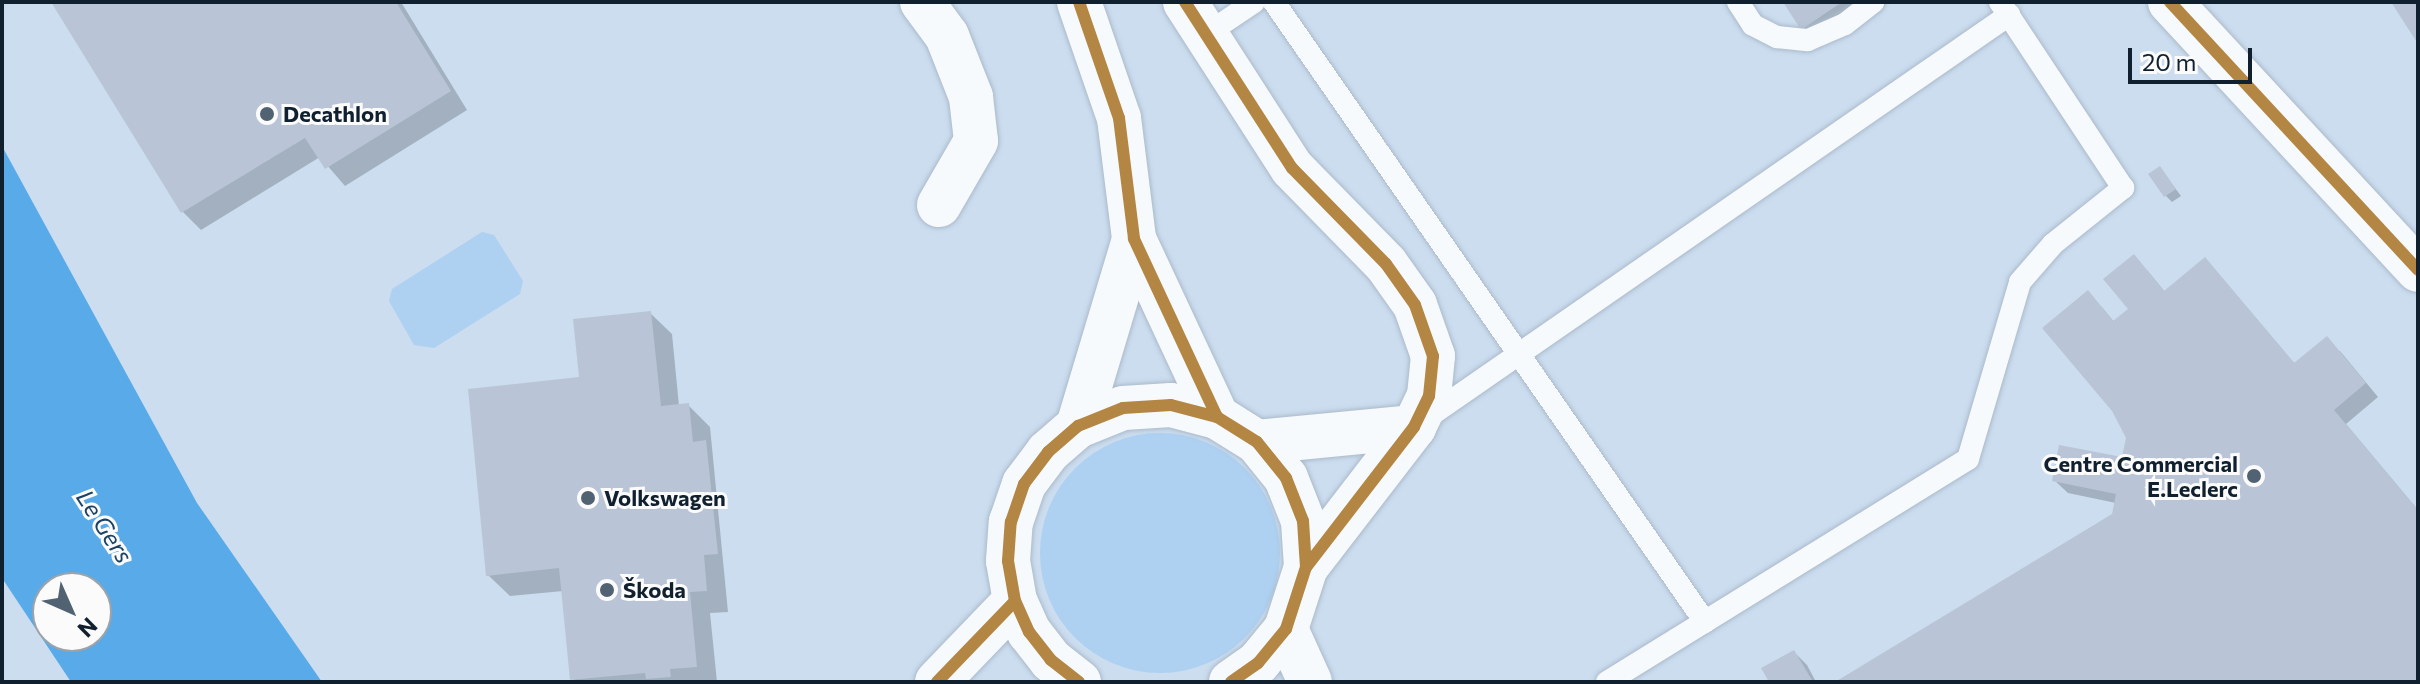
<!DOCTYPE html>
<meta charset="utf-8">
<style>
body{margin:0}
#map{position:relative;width:2420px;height:684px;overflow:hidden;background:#cbddef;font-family:Commissioner,sans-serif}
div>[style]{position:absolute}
.green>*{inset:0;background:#aed0f1}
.round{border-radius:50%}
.water>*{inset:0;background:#58aae8}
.shadow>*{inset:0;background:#0003}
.building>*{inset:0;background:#b9c5d6}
.roads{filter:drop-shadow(0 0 2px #abbaca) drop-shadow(0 0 2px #abbaca)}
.lane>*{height:22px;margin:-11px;padding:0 11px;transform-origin:11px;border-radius:11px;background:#f7fafd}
.street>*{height:44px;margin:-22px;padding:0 22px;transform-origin:22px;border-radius:22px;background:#f7fafd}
.secondary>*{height:44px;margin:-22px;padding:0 22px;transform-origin:22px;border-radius:22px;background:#f7fafd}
.bus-1>*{height:12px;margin:-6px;padding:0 6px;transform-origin:6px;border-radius:6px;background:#b48643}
.dots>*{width:22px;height:22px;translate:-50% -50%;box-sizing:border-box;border:4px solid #fbfbfb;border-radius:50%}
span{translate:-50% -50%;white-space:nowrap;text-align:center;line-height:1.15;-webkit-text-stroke:6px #fbfbfb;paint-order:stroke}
.poi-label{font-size:22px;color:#10202f;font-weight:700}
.left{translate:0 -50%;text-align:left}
.right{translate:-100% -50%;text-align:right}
.water-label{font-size:24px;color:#1a4263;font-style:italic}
.frame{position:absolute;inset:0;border:4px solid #10202f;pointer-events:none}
.north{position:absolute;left:32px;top:572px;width:80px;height:80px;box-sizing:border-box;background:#fbfbfb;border:2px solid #9da3a9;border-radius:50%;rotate:135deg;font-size:22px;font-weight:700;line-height:32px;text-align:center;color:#10202f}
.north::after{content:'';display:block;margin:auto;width:28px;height:36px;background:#516272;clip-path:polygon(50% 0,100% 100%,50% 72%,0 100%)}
.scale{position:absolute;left:2128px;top:48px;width:124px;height:36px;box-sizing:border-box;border:4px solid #10202f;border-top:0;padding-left:10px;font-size:24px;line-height:28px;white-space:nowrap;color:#10202f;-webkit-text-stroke:6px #fbfbfb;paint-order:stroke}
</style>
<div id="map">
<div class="green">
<div style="clip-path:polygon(482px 232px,494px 235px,523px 281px,520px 294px,434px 348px,414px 345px,389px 301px,392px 289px)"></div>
<div class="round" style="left:1040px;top:433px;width:240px;height:240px"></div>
</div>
<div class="water">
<div style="clip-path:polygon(evenodd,2px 146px,197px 503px,322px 682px,71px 682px,2px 578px,2px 146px,48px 588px,96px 588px,96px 636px,48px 636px,48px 588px)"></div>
</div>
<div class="shadow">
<div style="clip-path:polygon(54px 2px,401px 2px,467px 110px,345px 186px,320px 157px,201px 230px,183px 212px)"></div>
<div style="clip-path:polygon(1785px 2px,1884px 2px,1885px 4px,1820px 47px)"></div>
<div style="clip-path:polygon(2160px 168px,2181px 196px,2172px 202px,2166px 196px)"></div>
<div style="clip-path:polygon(2147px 270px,2165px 292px,2222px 278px,2295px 364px,2340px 351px,2378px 397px,2346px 424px,2418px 510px,2418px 682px,1838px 682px,2114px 515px,2116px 503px,2068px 493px,2054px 480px,2121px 459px,2128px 438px,2101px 306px,2115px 323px,2131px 309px)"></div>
<div style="clip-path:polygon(650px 313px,672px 334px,679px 406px,688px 405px,710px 427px,728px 612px,710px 613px,717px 682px,574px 682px,563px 591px,510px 596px,488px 575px,581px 379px)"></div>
<div style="clip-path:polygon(1794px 652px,1807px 665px,1816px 682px,1771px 682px)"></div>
</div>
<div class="building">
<div style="clip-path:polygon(51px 2px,396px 2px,451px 91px,325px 169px,305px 138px,181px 213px)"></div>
<div style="clip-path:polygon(1783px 2px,1842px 2px,1801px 30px)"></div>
<div style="clip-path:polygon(2391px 2px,2418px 2px,2418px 44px)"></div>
<div style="clip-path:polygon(2160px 166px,2176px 189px,2164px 197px,2148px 174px)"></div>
<div style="clip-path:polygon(2134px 254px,2164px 291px,2205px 257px,2294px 363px,2327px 336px,2366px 383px,2334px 410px,2418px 510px,2418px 682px,1835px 682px,2112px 514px,2116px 494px,2052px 481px,2059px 445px,2122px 457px,2126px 438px,2112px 411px,2042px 328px,2088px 290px,2113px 321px,2128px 309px,2103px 279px)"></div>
<div style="clip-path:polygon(651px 311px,661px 406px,689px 403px,693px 442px,706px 440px,718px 554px,704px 555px,707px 591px,690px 592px,697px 667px,670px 669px,671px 677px,646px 679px,645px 673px,570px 680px,559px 568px,486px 576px,468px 389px,579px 377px,573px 319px)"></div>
<div style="clip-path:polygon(1794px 650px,1813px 682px,1769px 682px,1761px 668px)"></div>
</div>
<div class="roads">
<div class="lane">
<div style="left:1274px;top:2px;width:755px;rotate:55.19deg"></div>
<div style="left:1738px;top:2px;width:27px;rotate:57deg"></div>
<div style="left:1753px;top:25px;width:27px;rotate:27deg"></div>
<div style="left:1777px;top:37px;width:31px;rotate:6deg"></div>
<div style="left:1808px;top:40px;width:40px;rotate:-23.4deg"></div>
<div style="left:1845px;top:24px;width:36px;rotate:-38deg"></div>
<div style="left:1205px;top:35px;width:59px;rotate:-34deg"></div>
<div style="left:1428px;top:417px;width:707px;rotate:-34.68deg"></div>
<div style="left:1607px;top:682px;width:424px;rotate:-31.7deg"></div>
<div style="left:1968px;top:459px;width:184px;rotate:-73.6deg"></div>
<div style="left:2020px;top:282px;width:50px;rotate:-49deg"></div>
<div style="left:2053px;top:244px;width:90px;rotate:-38.7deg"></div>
<div style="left:2123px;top:188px;width:223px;rotate:-123.5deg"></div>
</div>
<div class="street">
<div style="left:922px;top:2px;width:42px;rotate:53.7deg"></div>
<div style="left:947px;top:36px;width:66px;rotate:68.5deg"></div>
<div style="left:971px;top:97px;width:44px;rotate:83.5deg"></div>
<div style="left:976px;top:141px;width:74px;rotate:120deg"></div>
<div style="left:1185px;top:2px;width:197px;rotate:57.2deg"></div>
<div style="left:1292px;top:168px;width:134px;rotate:45.6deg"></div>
<div style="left:1386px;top:264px;width:50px;rotate:54.7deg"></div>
<div style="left:1415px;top:305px;width:54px;rotate:70.6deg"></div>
<div style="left:1433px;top:356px;width:40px;rotate:95.7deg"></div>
<div style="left:1429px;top:396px;width:34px;rotate:116deg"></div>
<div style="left:1414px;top:427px;width:177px;rotate:127.6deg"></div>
<div style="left:2170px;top:2px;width:365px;rotate:47.2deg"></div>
<div style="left:1257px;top:442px;width:158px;rotate:-5.5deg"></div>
</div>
<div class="secondary">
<div style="left:1079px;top:2px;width:123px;rotate:71deg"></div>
<div style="left:1119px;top:118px;width:122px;rotate:82.9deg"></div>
<div style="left:1134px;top:239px;width:196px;rotate:65deg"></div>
<div style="left:1078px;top:426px;width:195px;rotate:-73.3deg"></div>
<div style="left:1286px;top:629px;width:58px;rotate:65.6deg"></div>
<div style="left:937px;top:682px;width:112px;rotate:-46.1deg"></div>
<div style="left:1079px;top:682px;width:36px;rotate:-142deg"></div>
<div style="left:1051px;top:660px;width:36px;rotate:-128deg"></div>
<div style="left:1029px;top:632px;width:34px;rotate:-114deg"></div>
<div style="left:1015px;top:601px;width:41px;rotate:-99.9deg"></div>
<div style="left:1008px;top:561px;width:39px;rotate:-86deg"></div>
<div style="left:1011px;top:522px;width:40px;rotate:-71.1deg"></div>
<div style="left:1024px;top:484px;width:40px;rotate:-53deg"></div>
<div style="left:1048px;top:452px;width:40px;rotate:-41deg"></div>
<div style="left:1078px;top:426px;width:48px;rotate:-21.8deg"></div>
<div style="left:1123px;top:408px;width:48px;rotate:-3.6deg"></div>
<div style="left:1171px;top:405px;width:48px;rotate:14.6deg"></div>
<div style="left:1217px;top:417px;width:47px;rotate:32deg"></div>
<div style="left:1257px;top:442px;width:46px;rotate:51.1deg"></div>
<div style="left:1286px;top:478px;width:46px;rotate:68.4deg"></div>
<div style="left:1303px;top:521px;width:46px;rotate:86.3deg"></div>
<div style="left:1306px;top:567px;width:65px;rotate:107.9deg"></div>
<div style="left:1286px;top:629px;width:44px;rotate:129.5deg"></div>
<div style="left:1258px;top:663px;width:33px;rotate:145deg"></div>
</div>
</div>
<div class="bus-1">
<div style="left:1079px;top:2px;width:123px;rotate:71deg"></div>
<div style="left:1119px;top:118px;width:122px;rotate:82.9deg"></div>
<div style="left:1134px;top:239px;width:196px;rotate:65deg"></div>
<div style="left:1185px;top:2px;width:197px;rotate:57.2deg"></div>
<div style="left:1292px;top:168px;width:134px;rotate:45.6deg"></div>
<div style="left:1386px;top:264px;width:50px;rotate:54.7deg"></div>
<div style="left:1415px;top:305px;width:54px;rotate:70.6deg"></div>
<div style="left:1433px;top:356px;width:40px;rotate:95.7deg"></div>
<div style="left:1429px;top:396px;width:34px;rotate:116deg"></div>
<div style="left:1414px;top:427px;width:177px;rotate:127.6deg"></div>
<div style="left:2170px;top:2px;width:365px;rotate:47.2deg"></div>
<div style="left:937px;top:682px;width:112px;rotate:-46.1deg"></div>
<div style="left:1079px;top:682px;width:36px;rotate:-142deg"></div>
<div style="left:1051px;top:660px;width:36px;rotate:-128deg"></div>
<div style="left:1029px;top:632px;width:34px;rotate:-114deg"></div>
<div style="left:1015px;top:601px;width:41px;rotate:-99.9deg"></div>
<div style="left:1008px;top:561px;width:39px;rotate:-86deg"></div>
<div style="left:1011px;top:522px;width:40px;rotate:-71.1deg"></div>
<div style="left:1024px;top:484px;width:40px;rotate:-53deg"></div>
<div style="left:1048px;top:452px;width:40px;rotate:-41deg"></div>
<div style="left:1078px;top:426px;width:48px;rotate:-21.8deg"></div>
<div style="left:1123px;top:408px;width:48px;rotate:-3.6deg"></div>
<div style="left:1171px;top:405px;width:48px;rotate:14.6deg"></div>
<div style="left:1217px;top:417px;width:47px;rotate:32deg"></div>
<div style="left:1257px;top:442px;width:46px;rotate:51.1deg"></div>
<div style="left:1286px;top:478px;width:46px;rotate:68.4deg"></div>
<div style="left:1303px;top:521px;width:46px;rotate:86.3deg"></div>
<div style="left:1306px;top:567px;width:65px;rotate:107.9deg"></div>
<div style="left:1286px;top:629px;width:44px;rotate:129.5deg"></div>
<div style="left:1258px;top:663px;width:33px;rotate:145deg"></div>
</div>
<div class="dots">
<div style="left:267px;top:114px;background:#516272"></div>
<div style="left:2254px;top:476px;background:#516272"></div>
<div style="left:588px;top:498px;background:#516272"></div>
<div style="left:607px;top:590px;background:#516272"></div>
</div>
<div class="poi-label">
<span class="left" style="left:283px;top:114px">Decathlon</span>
<span class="right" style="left:2238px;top:476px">Centre Commercial<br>E.Leclerc</span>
<span class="left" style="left:604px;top:498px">Volkswagen</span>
<span class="left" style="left:623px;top:590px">Škoda</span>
</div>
<div class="water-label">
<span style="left:105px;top:526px;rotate:57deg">Le Gers</span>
</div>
<div class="frame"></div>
<div class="north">N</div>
<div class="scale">20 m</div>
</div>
